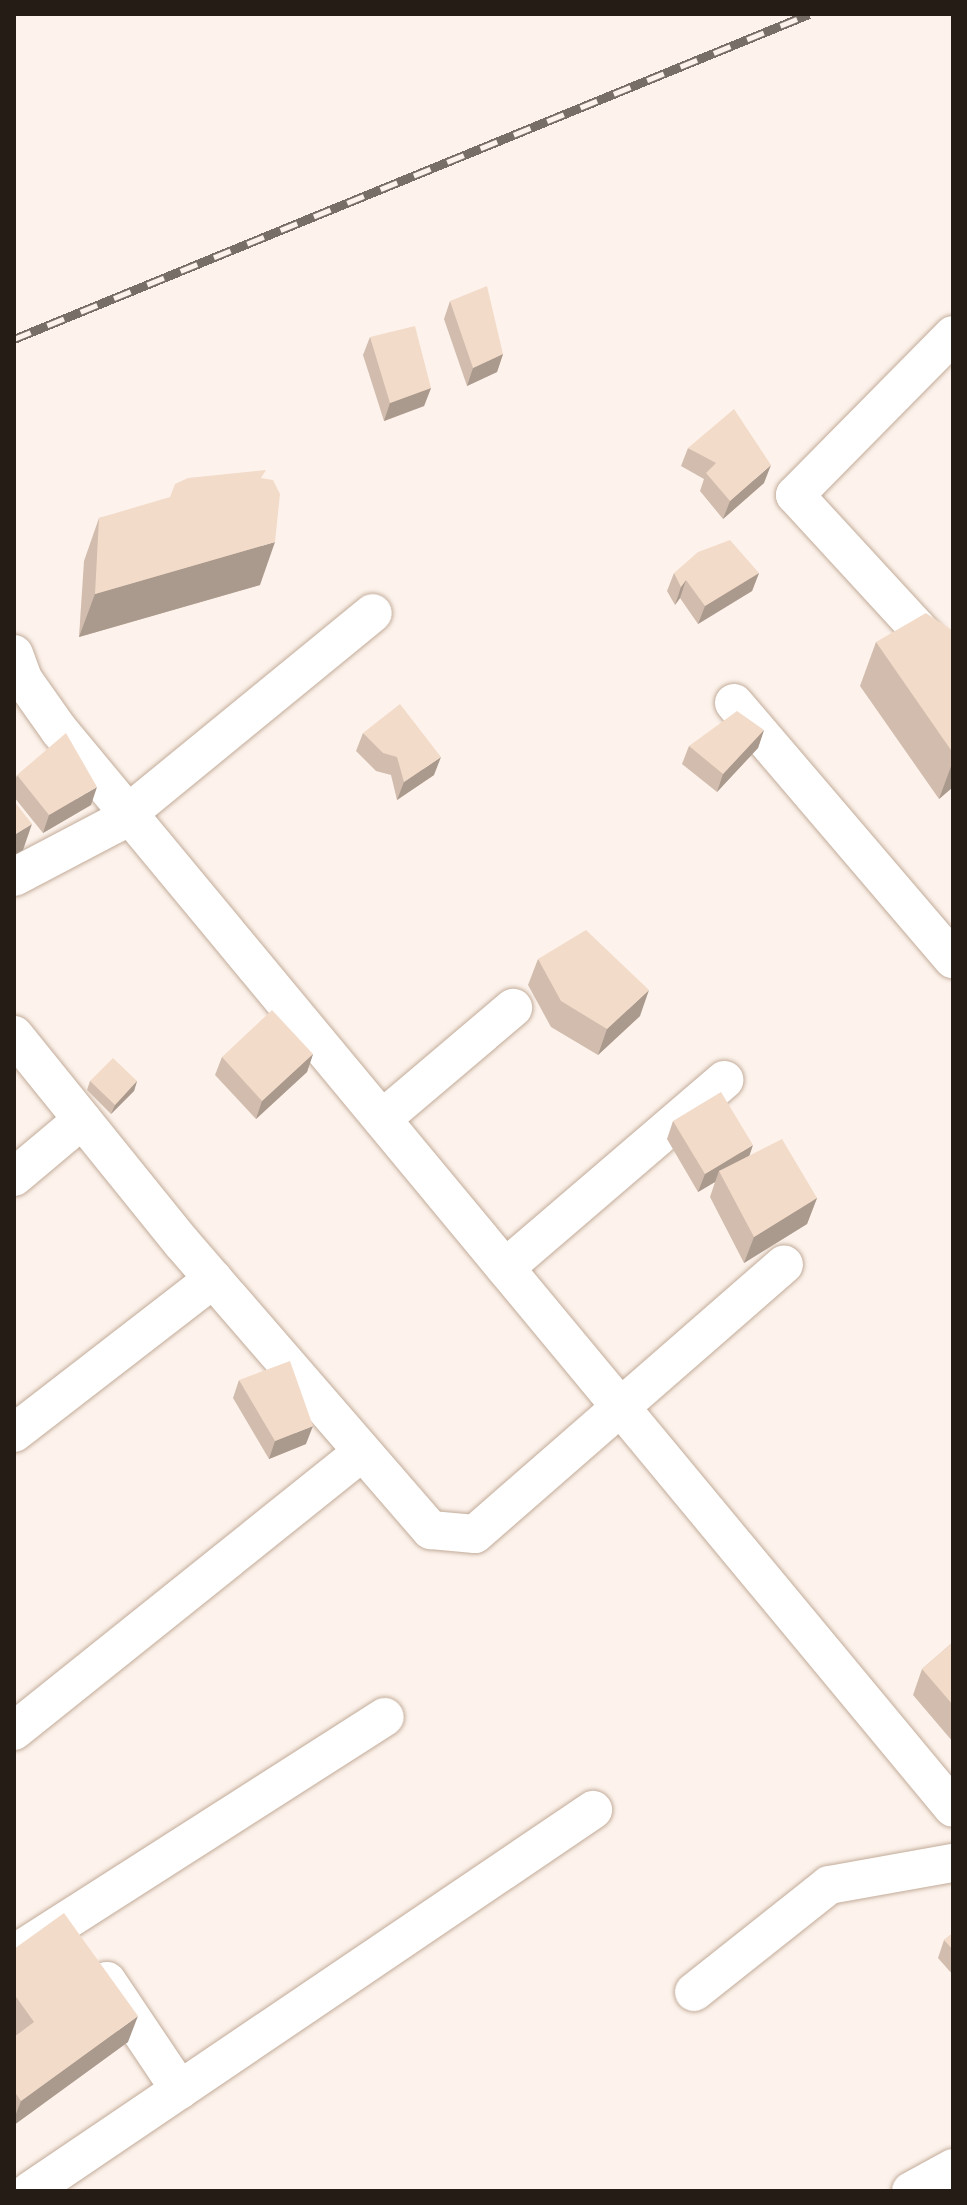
<!DOCTYPE html>
<style>
body{margin:0}
#map{position:relative;width:967px;height:2205px;overflow:hidden;background:#fdf3ec;font-family:Bitter,serif}
div>[style]{position:absolute}
.roads{filter:drop-shadow(0 0 2px #c2ab99) drop-shadow(0 0 2px #c2ab99)}
.street>*{height:38px;margin:-19px;padding:0 19px;transform-origin:19px;border-radius:19px;background:#fff}
.rail>*{height:9px;margin-top:-4.5px;transform-origin:0;background:repeating-linear-gradient(90deg,#fdf3ec 0 18px,#786e68 0 36px);box-sizing:border-box;border-block:2px solid #786e68}
.wall>*{inset:0;background:#d1bcad}
.shaded-wall>*{inset:0;background:#aa998d}
.building>*{inset:0;background:#f3dbc9}
span{translate:-50% -50%;white-space:nowrap;text-align:center;line-height:1.15;-webkit-text-stroke:7px #fdf3ec;paint-order:stroke}
.frame{position:absolute;inset:0;border:16px solid #251c16;pointer-events:none}
</style>
<div id="map">
<div class="roads">
<div class="street">
<div style="left:953px;top:335px;width:225px;rotate:134.6deg"></div>
<div style="left:795px;top:495px;width:234px;rotate:47.4deg"></div>
<div style="left:14px;top:654px;width:27px;rotate:70deg"></div>
<div style="left:23px;top:679px;width:62px;rotate:54.8deg"></div>
<div style="left:59px;top:730px;width:1400px;rotate:50.33deg"></div>
<div style="left:734px;top:703px;width:337px;rotate:49.5deg"></div>
<div style="left:14px;top:877px;width:114px;rotate:-27.7deg"></div>
<div style="left:115px;top:824px;width:333px;rotate:-39.3deg"></div>
<div style="left:14px;top:1035px;width:267px;rotate:51.1deg"></div>
<div style="left:182px;top:1243px;width:380px;rotate:49.1deg"></div>
<div style="left:431px;top:1530px;width:44px;rotate:5.2deg"></div>
<div style="left:475px;top:1534px;width:410px;rotate:-41.1deg"></div>
<div style="left:382px;top:1119px;width:172px;rotate:-40.3deg"></div>
<div style="left:14px;top:1177px;width:89px;rotate:-40deg"></div>
<div style="left:505px;top:1268px;width:289px;rotate:-40.6deg"></div>
<div style="left:14px;top:1433px;width:252px;rotate:-37.7deg"></div>
<div style="left:14px;top:1731px;width:446px;rotate:-38.7deg"></div>
<div style="left:14px;top:1954px;width:440px;rotate:-32.6deg"></div>
<div style="left:107px;top:1981px;width:131px;rotate:56.2deg"></div>
<div style="left:694px;top:1992px;width:172px;rotate:-38.4deg"></div>
<div style="left:829px;top:1885px;width:126px;rotate:-10.1deg"></div>
<div style="left:30px;top:2191px;width:680px;rotate:-34.09deg"></div>
<div style="left:911px;top:2191px;width:48px;rotate:-28.7deg"></div>
</div>
</div>
<div class="rail">
<div style="left:14px;top:339px;width:859px;rotate:-22.23deg"></div>
</div>
<div class="wall">
<div style="clip-path:polygon(450px 301px,503px 354px,497px 372px,467px 386px,444px 319px)"></div>
<div style="clip-path:polygon(370px 337px,431px 388px,424px 406px,384px 421px,363px 355px)"></div>
<div style="clip-path:polygon(688px 448px,764px 483px,723px 519px,700px 491px,704px 479px,681px 466px)"></div>
<div style="clip-path:polygon(263px 479px,260px 585px,79px 637px,84px 561px,99px 518px)"></div>
<div style="clip-path:polygon(674px 573px,759px 573px,752px 591px,698px 624px,680px 598px,675px 605px,667px 591px)"></div>
<div style="clip-path:polygon(953px 631px,953px 787px,939px 799px,860px 686px,876px 642px)"></div>
<div style="clip-path:polygon(764px 730px,758px 748px,717px 792px,682px 764px,689px 746px)"></div>
<div style="clip-path:polygon(363px 733px,434px 775px,397px 800px,391px 775px,376px 771px,356px 751px)"></div>
<div style="clip-path:polygon(17px 775px,91px 805px,43px 833px,14px 797px,14px 784px)"></div>
<div style="clip-path:polygon(538px 959px,640px 1016px,598px 1055px,551px 1027px,528px 985px)"></div>
<div style="clip-path:polygon(313px 1054px,307px 1072px,256px 1119px,215px 1075px,222px 1057px)"></div>
<div style="clip-path:polygon(90px 1081px,137px 1081px,134px 1091px,111px 1114px,87px 1090px)"></div>
<div style="clip-path:polygon(673px 1121px,749px 1156px,817px 1198px,807px 1224px,744px 1263px,710px 1197px,715px 1182px,698px 1192px,667px 1139px)"></div>
<div style="clip-path:polygon(239px 1380px,306px 1444px,269px 1459px,233px 1398px)"></div>
<div style="clip-path:polygon(953px 1642px,953px 1742px,913px 1695px,922px 1669px)"></div>
<div style="clip-path:polygon(953px 1933px,953px 1975px,938px 1958px,944px 1940px)"></div>
<div style="clip-path:polygon(14px 1949px,128px 2042px,14px 2125px,14px 2037px,16px 2036px,14px 2033px)"></div>
</div>
<div class="shaded-wall">
<div style="clip-path:polygon(503px 354px,497px 372px,467px 386px,473px 368px)"></div>
<div style="clip-path:polygon(431px 388px,424px 406px,384px 421px,390px 403px)"></div>
<div style="clip-path:polygon(771px 465px,764px 483px,723px 519px,730px 501px)"></div>
<div style="clip-path:polygon(275px 542px,260px 585px,79px 637px,95px 594px)"></div>
<div style="clip-path:polygon(759px 573px,752px 591px,698px 624px,705px 606px)"></div>
<div style="clip-path:polygon(686px 580px,680px 598px,675px 605px,681px 587px)"></div>
<div style="clip-path:polygon(764px 730px,758px 748px,717px 792px,723px 774px)"></div>
<div style="clip-path:polygon(441px 757px,434px 775px,397px 800px,404px 782px)"></div>
<div style="clip-path:polygon(953px 761px,953px 787px,939px 799px)"></div>
<div style="clip-path:polygon(97px 787px,91px 805px,43px 833px,49px 815px)"></div>
<div style="clip-path:polygon(32px 824px,23px 850px,14px 855px,14px 835px)"></div>
<div style="clip-path:polygon(649px 990px,640px 1016px,598px 1055px,607px 1029px)"></div>
<div style="clip-path:polygon(313px 1054px,307px 1072px,256px 1119px,262px 1101px)"></div>
<div style="clip-path:polygon(137px 1081px,134px 1091px,111px 1114px,115px 1105px)"></div>
<div style="clip-path:polygon(753px 1145px,747px 1163px,719px 1171px,715px 1182px,698px 1192px,705px 1174px)"></div>
<div style="clip-path:polygon(817px 1198px,807px 1224px,744px 1263px,754px 1237px)"></div>
<div style="clip-path:polygon(313px 1426px,306px 1444px,269px 1459px,275px 1441px)"></div>
<div style="clip-path:polygon(138px 2016px,128px 2042px,14px 2125px,14px 2119px,21px 2101px)"></div>
</div>
<div class="building">
<div style="clip-path:polygon(487px 286px,503px 354px,473px 368px,450px 301px)"></div>
<div style="clip-path:polygon(415px 326px,431px 388px,390px 403px,370px 337px)"></div>
<div style="clip-path:polygon(734px 409px,771px 465px,730px 501px,706px 473px,716px 463px,688px 448px)"></div>
<div style="clip-path:polygon(266px 470px,261px 478px,273px 480px,280px 494px,275px 542px,95px 594px,99px 518px,170px 497px,175px 484px,188px 478px)"></div>
<div style="clip-path:polygon(730px 540px,759px 573px,705px 606px,686px 580px,681px 587px,674px 573px,698px 552px)"></div>
<div style="clip-path:polygon(926px 613px,953px 631px,953px 753px,876px 642px)"></div>
<div style="clip-path:polygon(400px 704px,441px 757px,404px 782px,397px 757px,383px 753px,363px 733px)"></div>
<div style="clip-path:polygon(737px 711px,764px 730px,723px 774px,689px 746px)"></div>
<div style="clip-path:polygon(66px 733px,97px 787px,49px 815px,17px 775px)"></div>
<div style="clip-path:polygon(14px 801px,32px 824px,14px 835px)"></div>
<div style="clip-path:polygon(586px 930px,649px 990px,607px 1029px,561px 1001px,538px 959px)"></div>
<div style="clip-path:polygon(272px 1010px,313px 1054px,262px 1101px,222px 1057px)"></div>
<div style="clip-path:polygon(113px 1058px,137px 1081px,115px 1105px,90px 1081px)"></div>
<div style="clip-path:polygon(721px 1092px,753px 1145px,705px 1174px,673px 1121px)"></div>
<div style="clip-path:polygon(782px 1139px,817px 1198px,754px 1237px,719px 1171px)"></div>
<div style="clip-path:polygon(290px 1361px,313px 1426px,275px 1441px,239px 1380px)"></div>
<div style="clip-path:polygon(953px 1642px,953px 1705px,922px 1669px)"></div>
<div style="clip-path:polygon(64px 1913px,138px 2016px,21px 2101px,14px 2091px,14px 2037px,34px 2022px,14px 1994px,14px 1949px)"></div>
<div style="clip-path:polygon(953px 1933px,953px 1950px,944px 1940px)"></div>
</div>
<div class="frame"></div>
</div>
